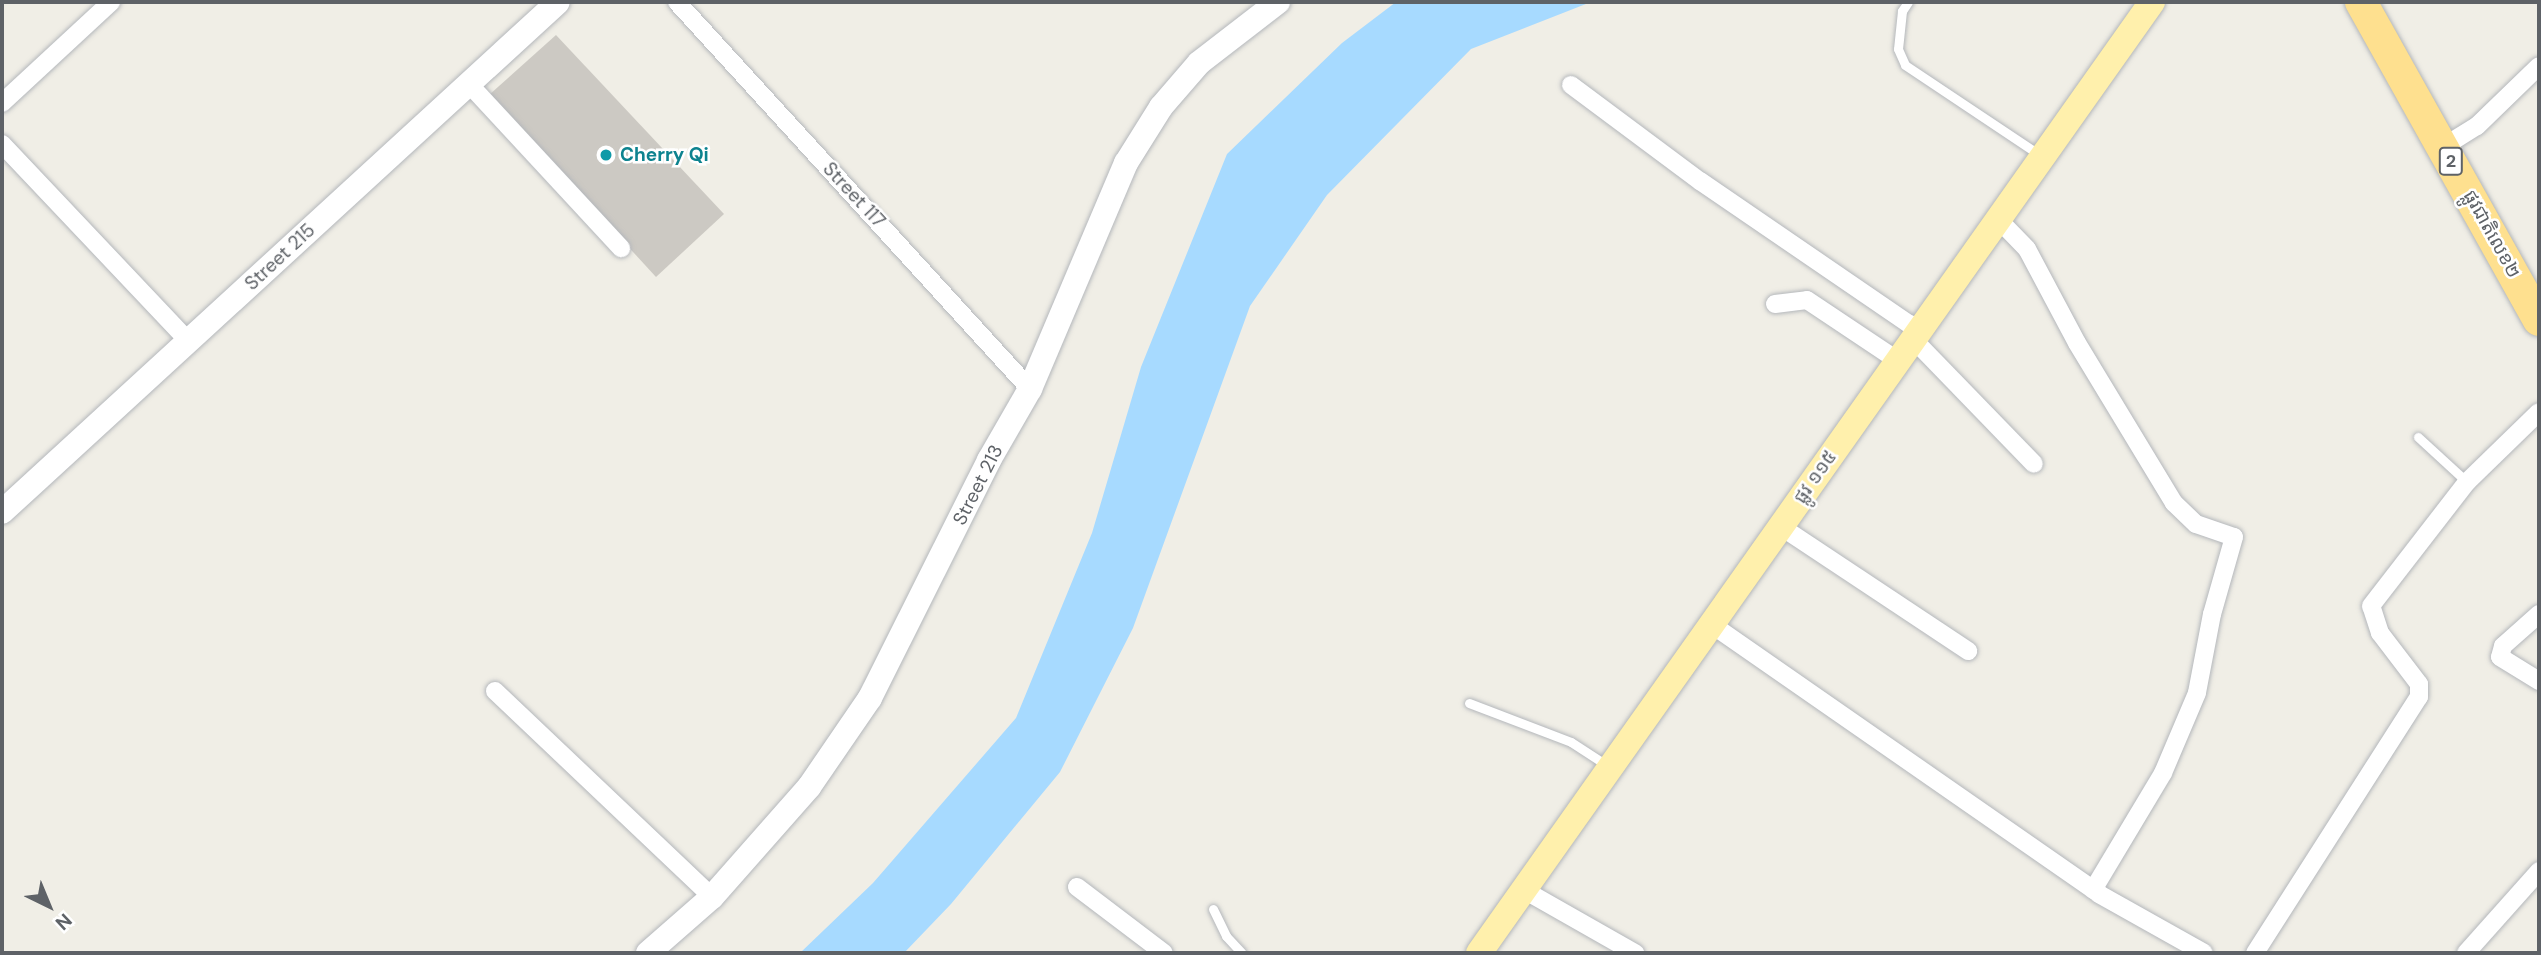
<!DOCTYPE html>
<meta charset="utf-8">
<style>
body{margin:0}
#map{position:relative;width:2541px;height:955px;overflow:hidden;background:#f0eee6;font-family:"DM Sans","Noto Sans Khmer",sans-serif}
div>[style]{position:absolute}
.water>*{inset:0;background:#a7daff}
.building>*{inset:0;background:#ccc9c3}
.roads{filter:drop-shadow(0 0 2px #b4b7bb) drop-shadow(0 0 2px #b4b7bb)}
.lane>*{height:9px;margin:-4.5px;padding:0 4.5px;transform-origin:4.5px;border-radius:4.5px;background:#fff}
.street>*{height:18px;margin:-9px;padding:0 9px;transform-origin:9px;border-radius:9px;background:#fff}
.secondary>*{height:24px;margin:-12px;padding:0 12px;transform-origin:12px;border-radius:12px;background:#fff}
.primary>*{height:26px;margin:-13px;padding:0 13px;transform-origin:13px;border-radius:13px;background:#fff0ac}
.highway>*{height:32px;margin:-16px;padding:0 16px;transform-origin:16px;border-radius:16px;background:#fee08f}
.dots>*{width:19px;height:19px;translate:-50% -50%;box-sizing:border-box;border:4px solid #fff;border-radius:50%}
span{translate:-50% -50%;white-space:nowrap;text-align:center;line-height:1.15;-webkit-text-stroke:5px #fff;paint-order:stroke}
.shield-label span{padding:2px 5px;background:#fff;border:2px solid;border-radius:5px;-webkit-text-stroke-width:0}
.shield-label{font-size:18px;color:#5e6267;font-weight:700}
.culture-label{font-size:19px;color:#0d838f;font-weight:700}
.left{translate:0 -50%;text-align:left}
.street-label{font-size:19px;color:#5e6267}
.frame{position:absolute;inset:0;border:4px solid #5e6267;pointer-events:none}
.north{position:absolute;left:14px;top:871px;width:70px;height:70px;-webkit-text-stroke:5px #fff;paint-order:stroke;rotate:137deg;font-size:19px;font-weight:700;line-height:28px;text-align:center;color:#5e6267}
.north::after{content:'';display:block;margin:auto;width:24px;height:32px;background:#5e6267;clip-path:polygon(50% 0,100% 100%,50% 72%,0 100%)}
</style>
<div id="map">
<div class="water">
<div style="clip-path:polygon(1396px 2px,1591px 2px,1471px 49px,1327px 195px,1250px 306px,1133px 628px,1060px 772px,951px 904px,904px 953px,800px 953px,873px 883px,1016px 718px,1092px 533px,1141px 367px,1227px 154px,1342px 43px)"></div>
</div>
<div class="building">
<div style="clip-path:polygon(556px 35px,724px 214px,656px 277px,489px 95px)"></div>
</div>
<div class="roads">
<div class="lane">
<div style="left:1908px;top:2px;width:11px;rotate:124deg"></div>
<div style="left:1902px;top:11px;width:38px;rotate:96deg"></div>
<div style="left:1898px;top:49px;width:17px;rotate:66deg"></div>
<div style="left:1905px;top:65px;width:162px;rotate:33.7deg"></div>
<div style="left:2418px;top:437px;width:67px;rotate:42.6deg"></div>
<div style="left:1469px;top:703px;width:109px;rotate:20.9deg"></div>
<div style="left:1571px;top:742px;width:44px;rotate:33deg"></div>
<div style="left:1213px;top:909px;width:30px;rotate:64deg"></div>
<div style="left:1226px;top:936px;width:23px;rotate:47deg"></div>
</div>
<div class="street">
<div style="left:677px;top:2px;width:524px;rotate:47.63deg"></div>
<div style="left:469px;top:84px;width:224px;rotate:47.2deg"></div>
<div style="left:1571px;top:85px;width:161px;rotate:36.7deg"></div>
<div style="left:1700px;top:181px;width:253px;rotate:34.4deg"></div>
<div style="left:1909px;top:324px;width:11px;rotate:15deg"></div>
<div style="left:2px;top:103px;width:149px;rotate:-42.8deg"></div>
<div style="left:2px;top:144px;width:271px;rotate:46.6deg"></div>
<div style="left:2443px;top:147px;width:40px;rotate:-32deg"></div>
<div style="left:2477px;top:126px;width:86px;rotate:-44.1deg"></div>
<div style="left:1997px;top:218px;width:43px;rotate:45.9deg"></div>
<div style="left:2027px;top:249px;width:106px;rotate:62deg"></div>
<div style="left:2077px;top:343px;width:187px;rotate:58.8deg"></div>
<div style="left:2174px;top:503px;width:30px;rotate:44deg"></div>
<div style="left:2196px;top:524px;width:40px;rotate:18.9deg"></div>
<div style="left:2234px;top:537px;width:80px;rotate:105.9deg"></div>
<div style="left:2212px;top:614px;width:80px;rotate:100.8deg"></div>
<div style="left:2197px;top:693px;width:87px;rotate:113deg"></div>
<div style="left:2163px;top:773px;width:136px;rotate:120.9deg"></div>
<div style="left:1775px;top:304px;width:32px;rotate:-7deg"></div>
<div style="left:1807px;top:300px;width:108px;rotate:33.7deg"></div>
<div style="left:1912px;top:338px;width:175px;rotate:45.9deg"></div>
<div style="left:1780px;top:526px;width:226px;rotate:33.6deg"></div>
<div style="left:2539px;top:614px;width:48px;rotate:138.4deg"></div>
<div style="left:2503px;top:646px;width:11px;rotate:105deg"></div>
<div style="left:2500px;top:657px;width:46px;rotate:31.6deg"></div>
<div style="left:1711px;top:624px;width:473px;rotate:34.8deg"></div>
<div style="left:2099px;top:894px;width:120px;rotate:29.3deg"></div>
<div style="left:495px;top:691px;width:299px;rotate:43.5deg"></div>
<div style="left:1077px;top:887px;width:109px;rotate:37.2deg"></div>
<div style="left:1524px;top:890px;width:128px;rotate:29.6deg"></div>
<div style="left:2255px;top:953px;width:304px;rotate:-57.4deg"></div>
<div style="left:2419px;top:697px;width:13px;rotate:-90deg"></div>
<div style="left:2419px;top:684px;width:64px;rotate:-127.4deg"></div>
<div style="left:2380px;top:633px;width:28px;rotate:-108deg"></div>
<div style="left:2371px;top:606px;width:157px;rotate:-52.3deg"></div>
<div style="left:2467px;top:482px;width:100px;rotate:-44.2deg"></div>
<div style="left:2466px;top:953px;width:110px;rotate:-48.3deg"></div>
</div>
<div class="secondary">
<div style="left:2px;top:512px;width:754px;rotate:-42.53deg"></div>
<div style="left:648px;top:953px;width:85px;rotate:-41.2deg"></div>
<div style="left:712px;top:897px;width:147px;rotate:-48.6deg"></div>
<div style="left:809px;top:787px;width:108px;rotate:-55.6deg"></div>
<div style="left:870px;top:698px;width:266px;rotate:-63.4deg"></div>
<div style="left:989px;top:460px;width:82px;rotate:-60deg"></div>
<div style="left:1030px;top:389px;width:246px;rotate:-67deg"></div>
<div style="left:1126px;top:163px;width:66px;rotate:-58deg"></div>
<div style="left:1161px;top:107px;width:58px;rotate:-49.2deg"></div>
<div style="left:1199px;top:63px;width:100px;rotate:-37.7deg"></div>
</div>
<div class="primary">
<div style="left:1479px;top:953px;width:1165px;rotate:-54.71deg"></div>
</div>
<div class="highway">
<div style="left:2361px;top:2px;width:364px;rotate:60.8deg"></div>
</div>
</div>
<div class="dots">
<div style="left:606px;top:155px;background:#0f9aa8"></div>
</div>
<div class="shield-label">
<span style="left:2451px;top:161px">2</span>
</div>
<div class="culture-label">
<span class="left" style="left:620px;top:155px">Cherry Qi</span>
</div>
<div class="street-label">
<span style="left:854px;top:195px;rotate:47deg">Street 117</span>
<span style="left:2492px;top:234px;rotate:61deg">ផ្លូវជាតិលេខ២</span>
<span style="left:280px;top:257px;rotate:-43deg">Street 215</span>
<span style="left:1815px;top:477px;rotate:-55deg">ផ្លូវ ១១៥</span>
<span style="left:978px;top:485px;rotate:-63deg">Street 213</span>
</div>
<div class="frame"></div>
<div class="north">N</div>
</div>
